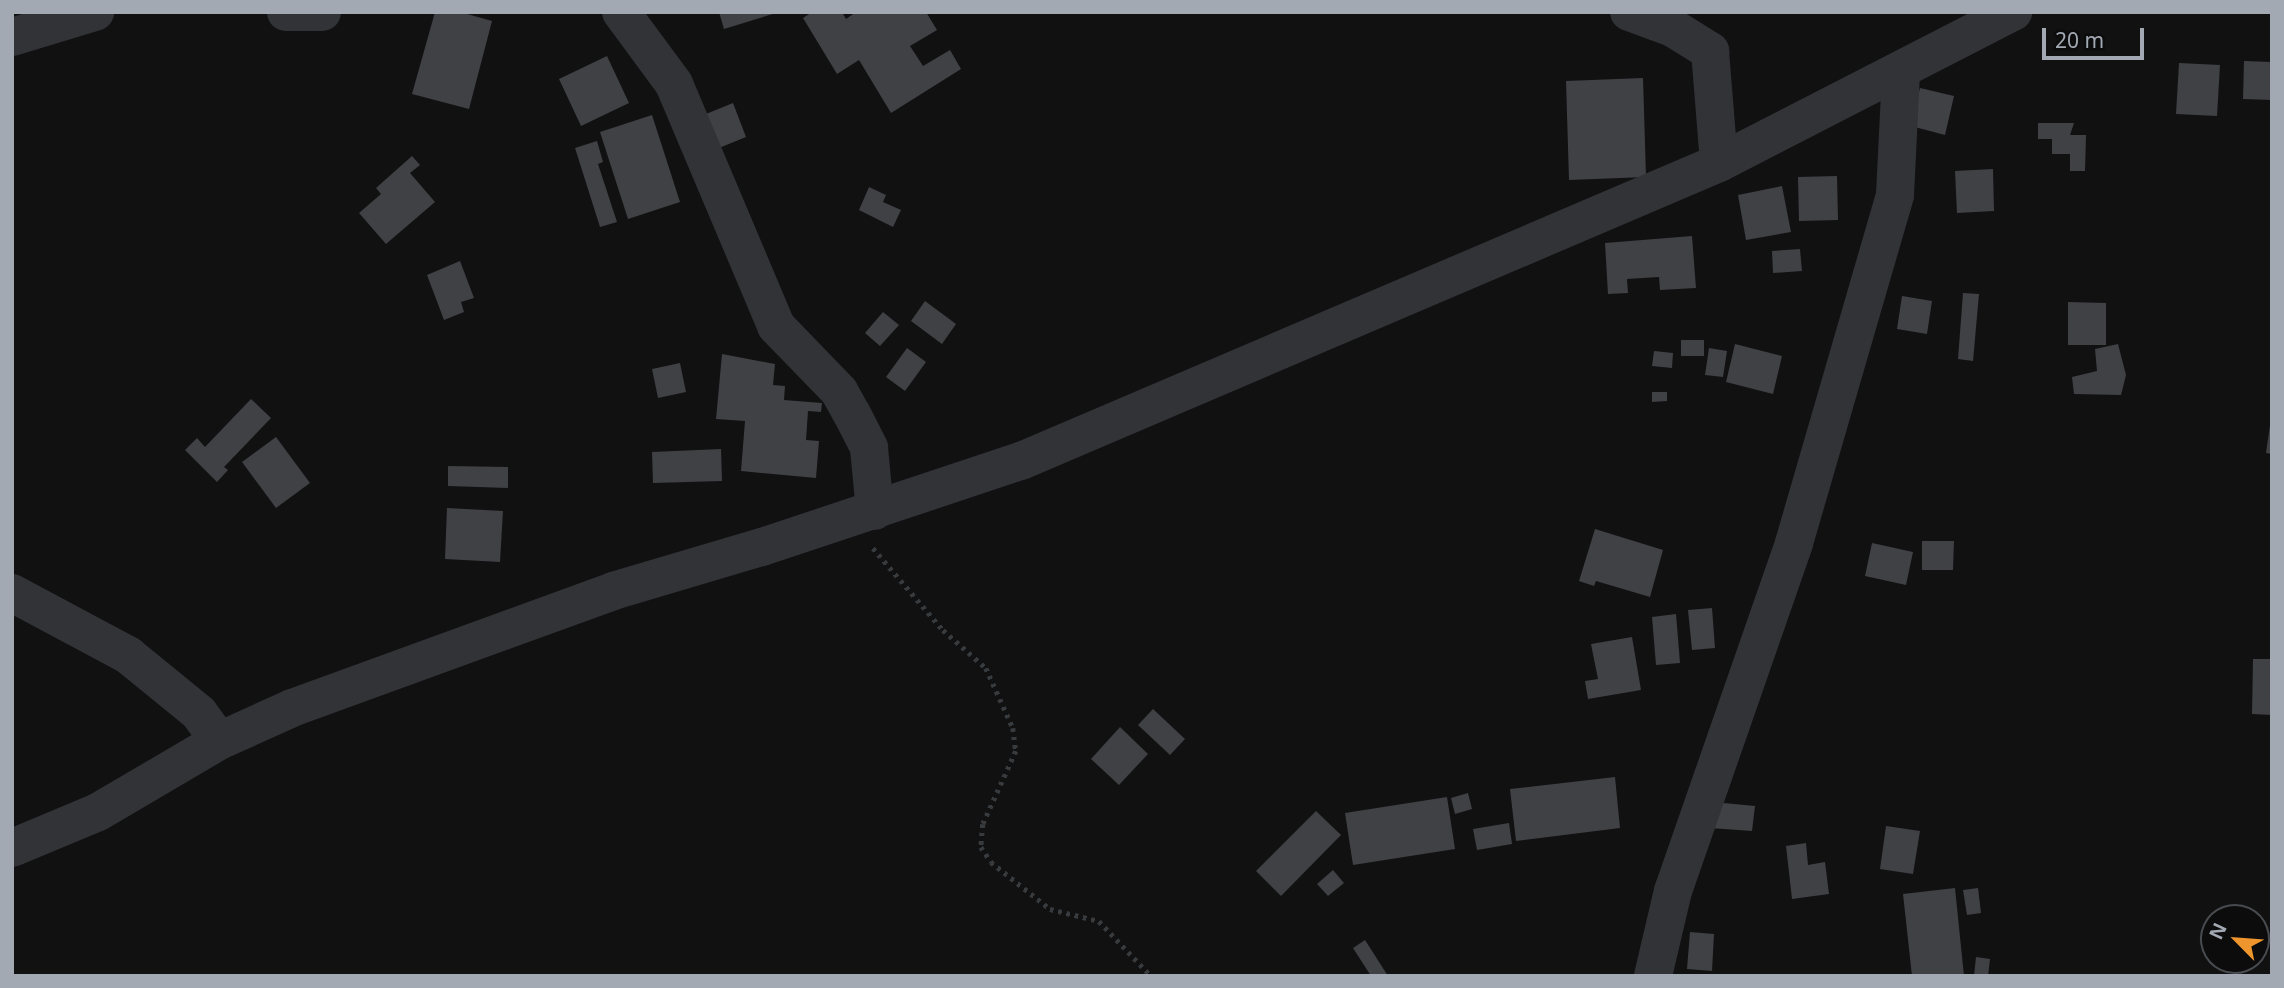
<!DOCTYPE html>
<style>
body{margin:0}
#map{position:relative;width:2284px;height:988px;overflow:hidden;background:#111112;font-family:"Noto Sans",sans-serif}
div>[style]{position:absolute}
.building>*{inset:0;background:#404145}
.path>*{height:4.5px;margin-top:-2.25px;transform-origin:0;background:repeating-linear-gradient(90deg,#383b3e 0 3.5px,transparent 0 8.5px)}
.minor>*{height:38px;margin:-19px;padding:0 19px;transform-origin:19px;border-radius:19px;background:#323337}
span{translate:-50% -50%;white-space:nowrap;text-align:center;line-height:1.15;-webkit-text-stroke:5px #0c0c0d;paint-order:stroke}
.frame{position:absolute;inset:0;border:14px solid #a2a9b3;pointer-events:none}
.north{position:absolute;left:2200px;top:904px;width:70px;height:70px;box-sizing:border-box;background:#0c0c0d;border:2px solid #484b4f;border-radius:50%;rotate:295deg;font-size:19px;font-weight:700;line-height:28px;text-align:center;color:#a2a9b3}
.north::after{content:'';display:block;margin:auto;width:24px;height:32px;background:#ee952e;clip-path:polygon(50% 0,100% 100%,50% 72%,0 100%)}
.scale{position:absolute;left:2042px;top:28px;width:102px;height:32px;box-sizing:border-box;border:4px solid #a2a9b3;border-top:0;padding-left:9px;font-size:21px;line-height:24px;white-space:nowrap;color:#a2a9b3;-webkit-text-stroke:5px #0c0c0d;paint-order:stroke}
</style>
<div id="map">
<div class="building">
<div style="clip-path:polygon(435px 12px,460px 12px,492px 21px,469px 109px,412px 94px)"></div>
<div style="clip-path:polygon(719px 12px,776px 12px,776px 13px,724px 29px)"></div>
<div style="clip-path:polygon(812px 12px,842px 12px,846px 19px,856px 12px,926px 12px,937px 30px,910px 46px,923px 66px,950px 50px,961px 69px,891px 113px,859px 60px,837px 74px,803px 18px)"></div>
<div style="clip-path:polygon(607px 56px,629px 103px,581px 126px,559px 79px)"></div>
<div style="clip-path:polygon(2244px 61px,2272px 62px,2272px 100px,2243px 99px)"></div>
<div style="clip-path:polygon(2179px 63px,2220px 65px,2217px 116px,2176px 114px)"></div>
<div style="clip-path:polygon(1643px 78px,1646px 177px,1569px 180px,1566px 81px)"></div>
<div style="clip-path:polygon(1920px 88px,1954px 96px,1945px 135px,1911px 126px)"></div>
<div style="clip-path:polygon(733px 103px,746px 137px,719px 148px,706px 114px)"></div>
<div style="clip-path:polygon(652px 115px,680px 202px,628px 219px,600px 132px)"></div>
<div style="clip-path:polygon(2038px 123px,2074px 123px,2070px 135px,2086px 135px,2085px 171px,2070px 171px,2070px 154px,2052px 154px,2052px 139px,2038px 139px)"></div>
<div style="clip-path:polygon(597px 141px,603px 162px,598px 164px,617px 222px,600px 227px,575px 148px)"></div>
<div style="clip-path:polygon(412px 156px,420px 165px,410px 173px,435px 202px,386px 244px,359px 213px,381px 194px,376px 188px)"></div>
<div style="clip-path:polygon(1993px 169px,1994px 211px,1957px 213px,1955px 171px)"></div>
<div style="clip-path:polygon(1837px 176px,1838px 220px,1799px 221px,1798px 177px)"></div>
<div style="clip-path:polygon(1782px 186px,1791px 232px,1746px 240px,1738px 195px)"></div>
<div style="clip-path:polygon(869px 187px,886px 195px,883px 202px,901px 210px,893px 227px,859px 210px)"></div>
<div style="clip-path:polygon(1692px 236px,1696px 288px,1660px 290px,1659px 277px,1627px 279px,1628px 293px,1608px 294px,1605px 243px)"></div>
<div style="clip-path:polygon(1800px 249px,1802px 271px,1773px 273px,1772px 251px)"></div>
<div style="clip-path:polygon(460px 261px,474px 298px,461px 302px,464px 312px,444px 320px,427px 275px)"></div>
<div style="clip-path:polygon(1963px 293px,1979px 294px,1973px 361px,1958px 359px)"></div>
<div style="clip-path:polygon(1902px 296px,1932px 301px,1927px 334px,1897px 329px)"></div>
<div style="clip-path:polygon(925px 301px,956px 324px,942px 344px,911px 321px)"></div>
<div style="clip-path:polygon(2068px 302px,2106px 303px,2106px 345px,2068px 345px)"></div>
<div style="clip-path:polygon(883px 312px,899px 325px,880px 346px,865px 333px)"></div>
<div style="clip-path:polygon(1681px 340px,1704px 340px,1704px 356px,1681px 356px)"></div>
<div style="clip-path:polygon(1735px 344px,1782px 356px,1773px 394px,1726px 382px)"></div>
<div style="clip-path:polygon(2118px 344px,2126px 375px,2121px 395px,2074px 394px,2072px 377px,2097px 371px,2095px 349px)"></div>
<div style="clip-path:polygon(907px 348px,926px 362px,905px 391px,886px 377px)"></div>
<div style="clip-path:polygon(1709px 348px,1727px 351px,1723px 377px,1705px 375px)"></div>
<div style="clip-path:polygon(1654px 351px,1673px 353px,1672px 368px,1652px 366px)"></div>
<div style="clip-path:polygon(722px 354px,775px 364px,773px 385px,785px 386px,784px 400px,822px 403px,821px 412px,808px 411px,806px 440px,819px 441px,816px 478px,741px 471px,745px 421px,716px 419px)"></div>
<div style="clip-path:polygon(680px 363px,686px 392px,658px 398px,652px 369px)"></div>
<div style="clip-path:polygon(1652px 392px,1667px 392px,1667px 401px,1652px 402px)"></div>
<div style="clip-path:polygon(251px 399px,271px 418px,224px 467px,228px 470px,217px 482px,185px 450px,197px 438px,205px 447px)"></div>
<div style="clip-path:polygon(2270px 425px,2272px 425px,2272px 454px,2266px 453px)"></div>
<div style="clip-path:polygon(276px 437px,310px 483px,276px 508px,242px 462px)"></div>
<div style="clip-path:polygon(721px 449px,722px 481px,653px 483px,652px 452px)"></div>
<div style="clip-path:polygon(448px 466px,508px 467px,508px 488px,448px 486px)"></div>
<div style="clip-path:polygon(447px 508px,503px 511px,500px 562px,445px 559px)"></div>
<div style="clip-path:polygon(1595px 529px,1663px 550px,1650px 597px,1596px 581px,1594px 586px,1579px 581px)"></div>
<div style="clip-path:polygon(1922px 541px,1954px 541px,1953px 570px,1922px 570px)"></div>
<div style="clip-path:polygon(1872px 543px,1913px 552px,1906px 585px,1865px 576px)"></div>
<div style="clip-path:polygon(1712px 608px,1715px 648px,1692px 650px,1688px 610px)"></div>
<div style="clip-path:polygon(1676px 614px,1680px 663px,1656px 665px,1652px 617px)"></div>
<div style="clip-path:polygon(1632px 637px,1641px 690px,1588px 699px,1585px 681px,1598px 679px,1591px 644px)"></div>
<div style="clip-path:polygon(2253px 659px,2272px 659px,2272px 715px,2252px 714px)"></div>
<div style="clip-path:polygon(1153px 709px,1185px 739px,1170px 755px,1138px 725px)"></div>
<div style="clip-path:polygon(1120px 727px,1148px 754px,1119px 785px,1091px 759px)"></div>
<div style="clip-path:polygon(1615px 777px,1620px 828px,1516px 841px,1510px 789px)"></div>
<div style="clip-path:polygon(1468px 793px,1472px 809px,1455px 814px,1451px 798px)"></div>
<div style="clip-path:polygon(1447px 797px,1455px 849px,1353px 865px,1345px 813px)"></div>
<div style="clip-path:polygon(1713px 802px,1755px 806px,1752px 831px,1710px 828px)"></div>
<div style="clip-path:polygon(1316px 811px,1341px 835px,1281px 896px,1256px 871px)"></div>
<div style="clip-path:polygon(1509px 823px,1512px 844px,1477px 850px,1473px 829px)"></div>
<div style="clip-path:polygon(1886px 826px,1920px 831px,1913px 874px,1880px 869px)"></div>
<div style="clip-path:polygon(1806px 843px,1808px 865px,1825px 862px,1829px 894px,1792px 899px,1786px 846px)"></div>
<div style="clip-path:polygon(1333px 870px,1344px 883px,1328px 896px,1317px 884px)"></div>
<div style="clip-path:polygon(1955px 888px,1964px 976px,1912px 976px,1903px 894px)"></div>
<div style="clip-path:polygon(1978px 888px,1981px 913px,1967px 915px,1963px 890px)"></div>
<div style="clip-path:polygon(1690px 932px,1714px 934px,1712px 971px,1687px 969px)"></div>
<div style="clip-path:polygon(1365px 940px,1388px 976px,1371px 976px,1353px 948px)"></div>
<div style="clip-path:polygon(1976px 957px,1990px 959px,1988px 976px,1974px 976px)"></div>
</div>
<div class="path">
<div style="left:873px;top:548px;width:108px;rotate:49.5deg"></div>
<div style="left:943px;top:630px;width:57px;rotate:41.5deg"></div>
<div style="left:986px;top:668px;width:66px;rotate:65.8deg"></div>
<div style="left:1013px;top:728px;width:23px;rotate:83deg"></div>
<div style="left:1016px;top:751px;width:80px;rotate:114.3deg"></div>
<div style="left:983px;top:824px;width:23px;rotate:95deg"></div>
<div style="left:981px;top:847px;width:18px;rotate:56deg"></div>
<div style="left:991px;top:862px;width:75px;rotate:38.5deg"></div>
<div style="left:1050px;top:909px;width:50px;rotate:13.8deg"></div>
<div style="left:1099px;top:921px;width:76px;rotate:46.6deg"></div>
</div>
<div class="minor">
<div style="left:286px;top:12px;width:36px"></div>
<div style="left:621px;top:12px;width:89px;rotate:53.6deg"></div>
<div style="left:674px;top:84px;width:263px;rotate:67.1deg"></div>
<div style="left:776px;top:326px;width:91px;rotate:45.9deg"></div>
<div style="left:839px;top:391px;width:26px;rotate:61deg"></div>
<div style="left:852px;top:414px;width:38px;rotate:63deg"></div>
<div style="left:869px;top:448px;width:63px;rotate:84.6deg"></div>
<div style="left:1629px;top:12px;width:47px;rotate:20deg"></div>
<div style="left:1673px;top:28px;width:44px;rotate:31.9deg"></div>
<div style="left:1710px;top:51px;width:112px;rotate:85.4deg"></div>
<div style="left:12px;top:37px;width:87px;rotate:-16.8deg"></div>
<div style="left:12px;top:593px;width:132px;rotate:28.1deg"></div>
<div style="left:128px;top:655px;width:92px;rotate:39.2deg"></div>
<div style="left:199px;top:713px;width:34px;rotate:54deg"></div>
<div style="left:12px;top:848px;width:93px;rotate:-22.7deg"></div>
<div style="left:98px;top:812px;width:140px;rotate:-30.4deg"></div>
<div style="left:219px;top:741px;width:80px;rotate:-24.3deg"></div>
<div style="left:292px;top:708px;width:342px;rotate:-20deg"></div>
<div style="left:613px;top:591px;width:155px;rotate:-16.5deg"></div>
<div style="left:762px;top:547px;width:273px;rotate:-18.4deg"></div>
<div style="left:1021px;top:461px;width:759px;rotate:-23.12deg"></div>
<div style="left:1719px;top:163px;width:331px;rotate:-27.2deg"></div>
<div style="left:1653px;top:976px;width:87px;rotate:-76.8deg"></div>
<div style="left:1673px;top:891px;width:368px;rotate:-70.8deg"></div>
<div style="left:1794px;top:543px;width:362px;rotate:-73.8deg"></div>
<div style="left:1895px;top:195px;width:123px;rotate:-87.2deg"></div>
</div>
<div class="frame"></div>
<div class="north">N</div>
<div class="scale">20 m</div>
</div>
